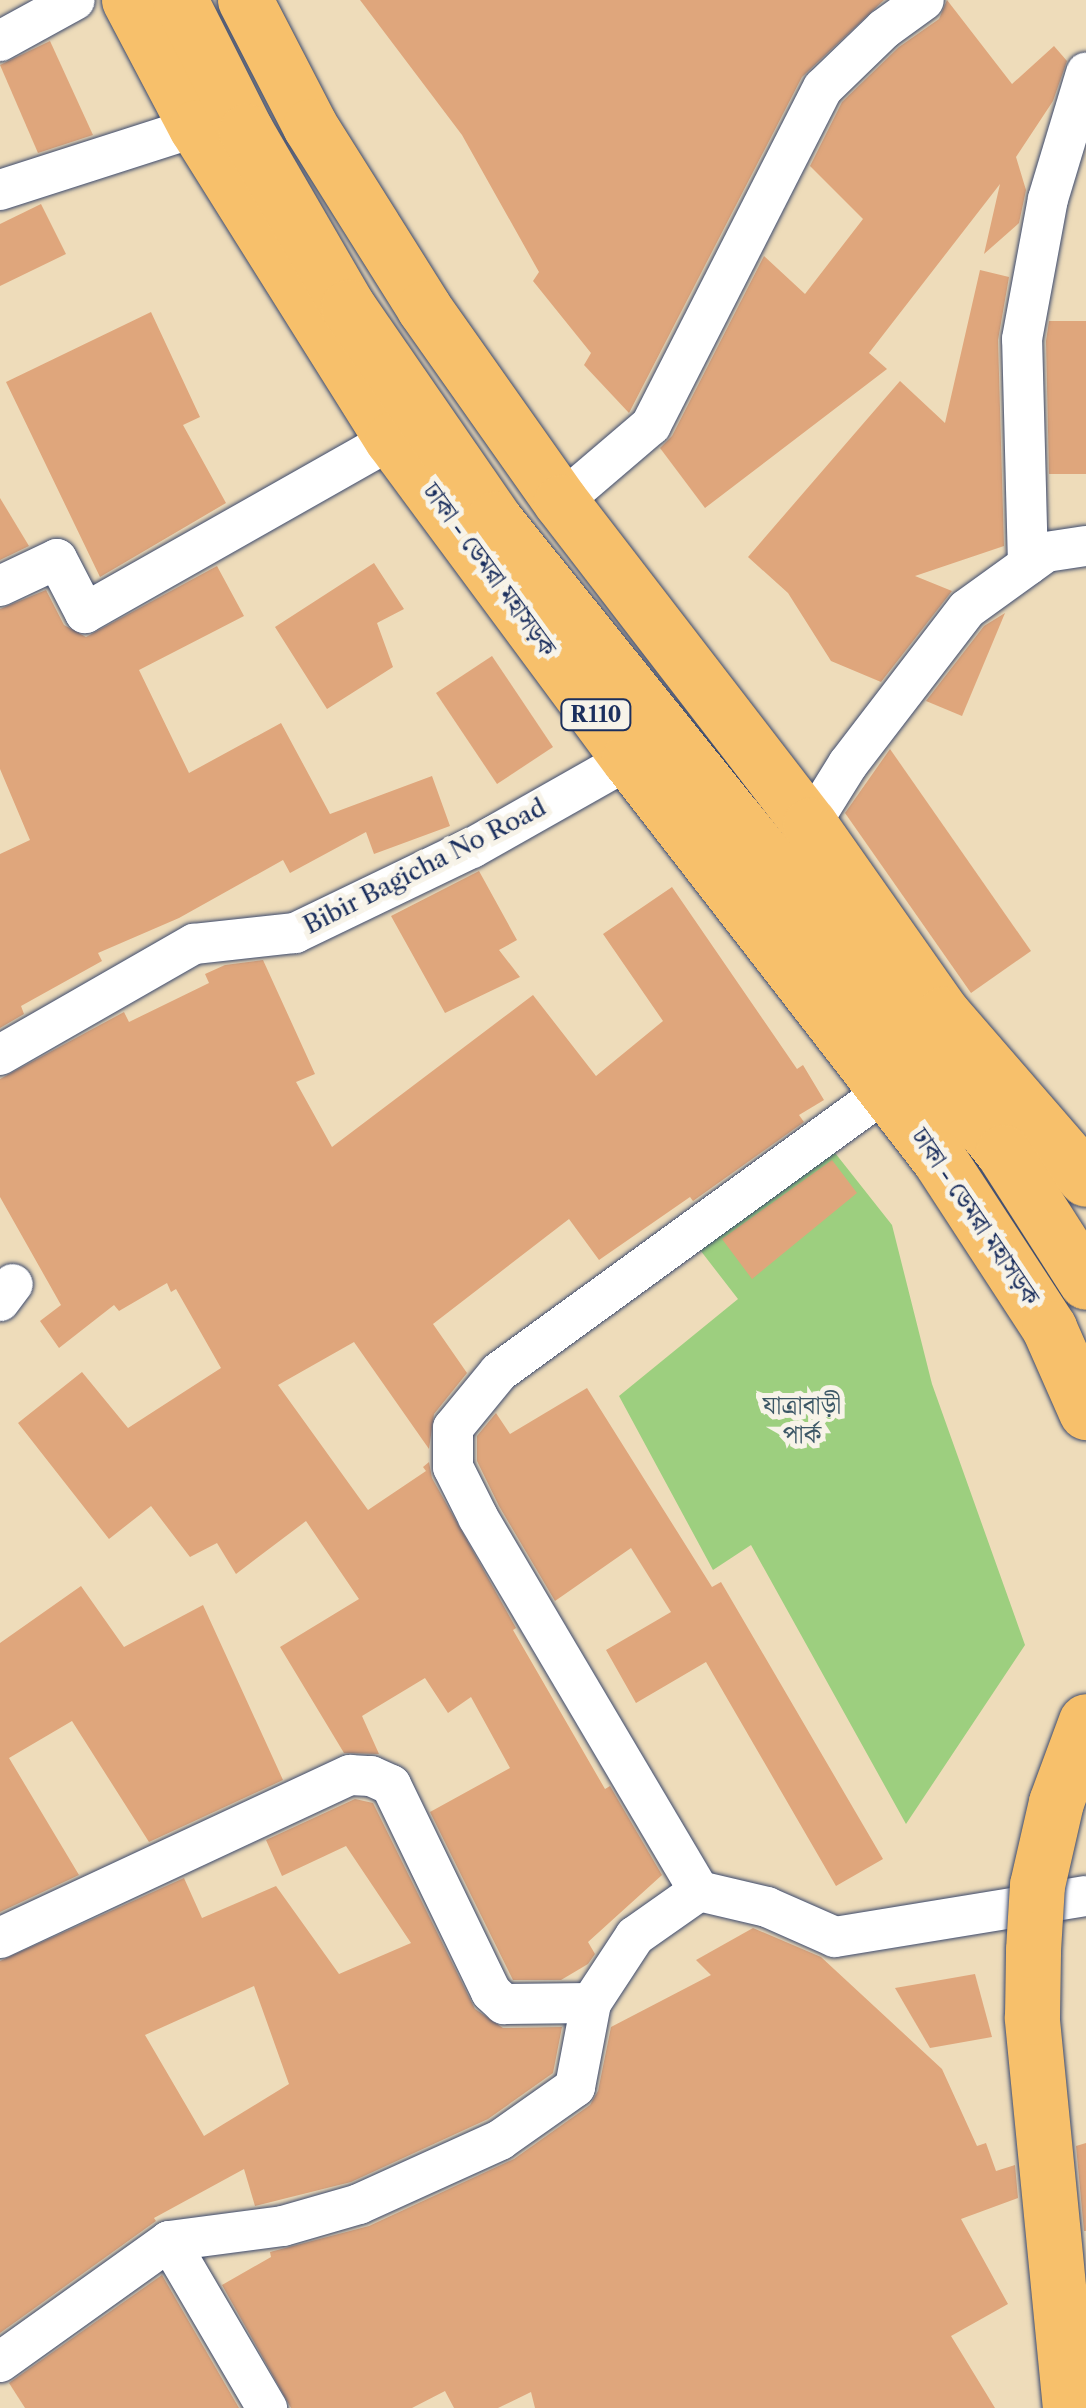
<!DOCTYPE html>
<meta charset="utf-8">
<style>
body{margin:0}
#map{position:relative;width:1086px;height:2408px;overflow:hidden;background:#eedcba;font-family:"Libre Caslon Text","Noto Serif Bengali",serif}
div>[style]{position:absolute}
.green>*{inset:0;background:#9dcf7f}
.building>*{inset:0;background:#dfa67c}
.roads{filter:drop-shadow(0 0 2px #3b496c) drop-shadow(0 0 2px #3b496c)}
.minor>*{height:40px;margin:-20px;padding:0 20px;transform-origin:20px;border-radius:20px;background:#fff}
.primary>*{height:55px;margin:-27.5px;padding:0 27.5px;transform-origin:27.5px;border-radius:27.5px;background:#f7c06b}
.motorway>*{height:55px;margin:-27.5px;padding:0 27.5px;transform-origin:27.5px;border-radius:27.5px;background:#f7c06b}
.bridges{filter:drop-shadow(0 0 2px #3b496c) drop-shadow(0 0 2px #3b496c)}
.motorway-bridge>*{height:55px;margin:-27.5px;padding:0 27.5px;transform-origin:27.5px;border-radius:27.5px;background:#f7c06b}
span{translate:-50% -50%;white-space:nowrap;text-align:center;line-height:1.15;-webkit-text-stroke:10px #f7f3e8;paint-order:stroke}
.shield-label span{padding:2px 8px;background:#f7f3e8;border:2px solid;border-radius:8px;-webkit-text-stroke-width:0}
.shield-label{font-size:22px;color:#1b2f5e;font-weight:700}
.street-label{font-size:25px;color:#1b2f5e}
.park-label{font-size:25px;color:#3c5766}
</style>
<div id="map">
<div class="green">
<div style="clip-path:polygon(828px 1144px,892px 1225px,932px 1384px,1025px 1645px,906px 1824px,751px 1545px,713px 1570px,619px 1396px,738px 1299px,697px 1246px)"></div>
</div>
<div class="building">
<div style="clip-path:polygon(360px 0,884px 0,802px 77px,629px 413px,584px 365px,591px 353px,533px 281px,539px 272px,462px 135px)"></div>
<div style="clip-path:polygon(947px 0,1012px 84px,1054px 46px,1067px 61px,1053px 101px,1016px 157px,1026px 190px,1019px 223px,984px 254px,1000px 184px,869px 353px,887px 369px,705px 508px,660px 448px,672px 436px,764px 256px,805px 294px,863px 219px,810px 166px,842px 102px,899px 47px,939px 19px)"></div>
<div style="clip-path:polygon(50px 41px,93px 135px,38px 153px,0 65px)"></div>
<div style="clip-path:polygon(41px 204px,66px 254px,0 286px,0 224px)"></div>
<div style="clip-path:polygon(980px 270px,1009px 277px,998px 340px,1004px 546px,915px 576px,952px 591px,881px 682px,831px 661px,788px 593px,748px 557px,900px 381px,945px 423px)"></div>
<div style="clip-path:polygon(151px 312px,200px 417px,183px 425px,226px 503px,100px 577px,6px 382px)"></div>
<div style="clip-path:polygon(1049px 321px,1086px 321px,1086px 474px,1049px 474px,1046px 341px)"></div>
<div style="clip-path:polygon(0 498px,29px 546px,0 560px)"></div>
<div style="clip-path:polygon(374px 563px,404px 609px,377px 623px,393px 667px,327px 709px,275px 627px)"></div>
<div style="clip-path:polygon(217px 566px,244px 616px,139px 670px,189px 773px,281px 723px,330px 814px,432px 776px,450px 826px,374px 854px,366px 832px,290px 873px,283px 860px,179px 918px,98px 953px,102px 961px,21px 1006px,24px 1014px,0 1028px,0 854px,30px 840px,0 769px,0 609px,46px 590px,64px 625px,86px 637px)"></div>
<div style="clip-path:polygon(1005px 613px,962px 716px,926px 701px,984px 626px)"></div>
<div style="clip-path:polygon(492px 656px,553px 747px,497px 784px,436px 693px)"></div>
<div style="clip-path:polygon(890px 749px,1031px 951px,971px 993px,845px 813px)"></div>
<div style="clip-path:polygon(479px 871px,517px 940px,499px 950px,520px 977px,445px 1013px,391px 916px)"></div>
<div style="clip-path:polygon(672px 887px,797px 1069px,803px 1065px,824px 1100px,799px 1115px,804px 1122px,693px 1201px,690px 1197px,599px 1260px,569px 1219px,433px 1324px,467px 1373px,434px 1414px,429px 1449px,354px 1342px,278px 1385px,368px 1510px,426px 1471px,423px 1467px,429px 1462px,432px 1478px,516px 1628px,513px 1630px,605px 1789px,610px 1786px,662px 1875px,588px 1942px,595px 1954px,588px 1964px,561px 1980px,513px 1980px,430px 1812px,510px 1768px,471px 1697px,448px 1713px,425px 1678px,362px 1716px,379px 1754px,344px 1753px,280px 1647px,359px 1599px,306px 1521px,236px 1574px,217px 1543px,190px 1557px,151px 1506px,109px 1539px,18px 1423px,82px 1372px,128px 1428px,221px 1368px,176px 1289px,171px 1292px,167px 1283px,119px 1311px,114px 1305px,59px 1348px,40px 1321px,61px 1305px,0 1197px,0 1079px,124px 1012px,129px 1022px,209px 983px,205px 974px,225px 965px,263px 960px,315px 1074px,296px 1082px,332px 1147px,533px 995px,596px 1076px,663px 1021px,603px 934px)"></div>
<div style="clip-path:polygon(832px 1160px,857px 1193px,752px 1279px,722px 1239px)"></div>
<div style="clip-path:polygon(587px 1388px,712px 1587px,721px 1582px,883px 1859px,836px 1886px,706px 1662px,636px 1703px,606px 1650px,671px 1612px,631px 1548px,555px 1601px,499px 1506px,477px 1461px,477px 1436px,496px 1413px,510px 1434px)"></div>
<div style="clip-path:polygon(81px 1586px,124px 1647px,203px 1605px,283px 1780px,149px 1842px,72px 1721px,9px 1758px,79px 1875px,0 1912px,0 1643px)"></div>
<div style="clip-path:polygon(evenodd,355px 1799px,373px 1803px,475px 2009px,503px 2028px,562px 2027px,553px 2073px,488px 2119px,351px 2182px,255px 2206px,244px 2169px,154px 2218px,156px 2221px,0 2333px,0 1961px,184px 1878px,202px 1918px,276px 1886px,339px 1974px,411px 1943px,346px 1846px,282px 1876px,266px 1840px,355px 1799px,254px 1986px,289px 2084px,204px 2136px,145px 2035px,254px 1986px)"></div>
<div style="clip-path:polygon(753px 1928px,821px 1957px,942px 2069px,977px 2146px,986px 2143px,996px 2171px,1015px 2165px,1018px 2198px,961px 2219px,1008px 2304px,951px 2336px,995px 2408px,535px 2408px,531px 2392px,498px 2408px,454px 2408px,445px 2391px,412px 2408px,291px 2408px,222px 2285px,271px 2257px,270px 2252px,369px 2226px,514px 2159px,590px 2105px,598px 2091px,611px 2027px,711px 1975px,696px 1960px)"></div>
<div style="clip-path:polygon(975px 1974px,992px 2037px,930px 2048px,895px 1988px)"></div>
<div style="clip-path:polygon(1086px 2143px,1086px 2231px,1084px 2231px,1076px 2146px)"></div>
<div style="clip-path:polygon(162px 2275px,239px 2408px,25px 2408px,9px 2383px)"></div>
</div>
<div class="roads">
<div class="minor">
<div style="left:0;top:41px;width:85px;rotate:-28.7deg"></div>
<div style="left:0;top:190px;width:206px;rotate:-17.8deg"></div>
<div style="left:561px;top:502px;width:118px;rotate:-40.5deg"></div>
<div style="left:651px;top:425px;width:378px;rotate:-63deg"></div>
<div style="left:823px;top:88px;width:85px;rotate:-44deg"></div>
<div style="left:884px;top:29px;width:49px;rotate:-35.9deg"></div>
<div style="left:1028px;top:565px;width:226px;rotate:-91.5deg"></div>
<div style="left:1022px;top:339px;width:142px;rotate:-79.5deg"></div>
<div style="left:1048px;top:199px;width:132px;rotate:-73.2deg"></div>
<div style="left:0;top:586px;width:63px;rotate:-25.3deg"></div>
<div style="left:57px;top:559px;width:61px;rotate:62.6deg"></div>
<div style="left:85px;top:613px;width:353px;rotate:-29.5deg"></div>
<div style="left:810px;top:825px;width:72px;rotate:-58.1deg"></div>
<div style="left:848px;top:764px;width:195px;rotate:-52.5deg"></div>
<div style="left:967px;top:609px;width:97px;rotate:-35.8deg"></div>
<div style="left:1046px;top:552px;width:40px;rotate:-8.5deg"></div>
<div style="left:0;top:1055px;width:224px;rotate:-29.8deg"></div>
<div style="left:194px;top:944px;width:102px;rotate:-6.2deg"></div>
<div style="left:295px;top:933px;width:196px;rotate:-25.7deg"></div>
<div style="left:472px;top:848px;width:180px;rotate:-29.5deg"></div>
<div style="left:0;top:1301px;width:21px;rotate:-53deg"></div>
<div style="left:699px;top:1891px;width:434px;rotate:-120.6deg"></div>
<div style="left:478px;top:1517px;width:56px;rotate:-116.6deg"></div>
<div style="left:453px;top:1467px;width:39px;rotate:-90deg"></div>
<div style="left:453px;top:1428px;width:72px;rotate:-50.6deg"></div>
<div style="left:499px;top:1372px;width:478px;rotate:-36deg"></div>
<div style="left:0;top:1938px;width:386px;rotate:-25deg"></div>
<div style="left:350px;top:1775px;width:21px;rotate:3deg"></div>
<div style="left:371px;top:1776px;width:22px;rotate:24deg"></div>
<div style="left:391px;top:1785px;width:230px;rotate:64.2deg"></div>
<div style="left:491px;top:1992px;width:18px;rotate:43deg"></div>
<div style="left:504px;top:2004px;width:87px;rotate:-0.7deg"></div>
<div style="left:169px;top:2241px;width:194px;rotate:59.6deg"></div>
<div style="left:0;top:2362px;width:208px;rotate:-35.6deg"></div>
<div style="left:169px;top:2241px;width:115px;rotate:-7.5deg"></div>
<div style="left:283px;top:2226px;width:79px;rotate:-16.1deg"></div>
<div style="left:359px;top:2204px;width:155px;rotate:-24.4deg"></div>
<div style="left:500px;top:2140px;width:92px;rotate:-35.2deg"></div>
<div style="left:575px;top:2087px;width:86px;rotate:-79.2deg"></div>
<div style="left:591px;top:2003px;width:80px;rotate:-56.7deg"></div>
<div style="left:635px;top:1936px;width:78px;rotate:-35.1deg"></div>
<div style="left:699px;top:1891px;width:70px;rotate:13.2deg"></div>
<div style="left:767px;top:1907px;width:74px;rotate:23.8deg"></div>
<div style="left:835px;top:1937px;width:254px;rotate:-9.3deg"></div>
</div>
<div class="primary">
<div style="left:129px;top:0;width:144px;rotate:62.2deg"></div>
<div style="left:196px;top:127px;width:368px;rotate:57.9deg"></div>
<div style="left:392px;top:439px;width:398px;rotate:53.5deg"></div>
<div style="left:629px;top:759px;width:506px;rotate:52.22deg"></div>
<div style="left:939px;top:1159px;width:202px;rotate:56.9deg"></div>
<div style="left:1049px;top:1328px;width:92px;rotate:66.2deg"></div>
<div style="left:245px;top:0;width:142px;rotate:62.7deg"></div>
<div style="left:310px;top:126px;width:215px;rotate:57.9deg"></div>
<div style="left:424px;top:308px;width:237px;rotate:54.8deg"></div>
<div style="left:561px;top:502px;width:408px;rotate:52.4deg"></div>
<div style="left:810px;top:825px;width:231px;rotate:54.9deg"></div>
<div style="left:943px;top:1014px;width:218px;rotate:49.1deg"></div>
</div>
<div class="motorway">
<div style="left:180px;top:0;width:147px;rotate:63.3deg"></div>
<div style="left:246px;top:131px;width:203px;rotate:59.9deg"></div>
<div style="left:348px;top:307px;width:257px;rotate:55.4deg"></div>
<div style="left:494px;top:519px;width:812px;rotate:51.2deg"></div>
<div style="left:1003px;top:1152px;width:154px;rotate:57.4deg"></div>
</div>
</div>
<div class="bridges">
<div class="motorway-bridge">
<div style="left:1070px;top:2408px;width:393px;rotate:-95.6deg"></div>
<div style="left:1032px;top:2017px;width:67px;rotate:-89.1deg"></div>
<div style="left:1033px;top:1950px;width:65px;rotate:-86.5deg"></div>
<div style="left:1037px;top:1885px;width:85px;rotate:-77.1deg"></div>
<div style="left:1056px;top:1802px;width:86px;rotate:-69.7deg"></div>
</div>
</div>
<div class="shield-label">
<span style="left:596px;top:715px">R110</span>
</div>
<div class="street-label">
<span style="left:489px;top:570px;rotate:54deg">ঢাকা - ডেমরা মহাসড়ক</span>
<span style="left:425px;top:867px;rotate:-27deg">Bibir Bagicha No Road</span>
<span style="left:975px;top:1217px;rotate:56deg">ঢাকা - ডেমরা মহাসড়ক</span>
</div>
<div class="park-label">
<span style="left:802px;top:1421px">যাত্রাবাড়ী<br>পার্ক</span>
</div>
</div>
